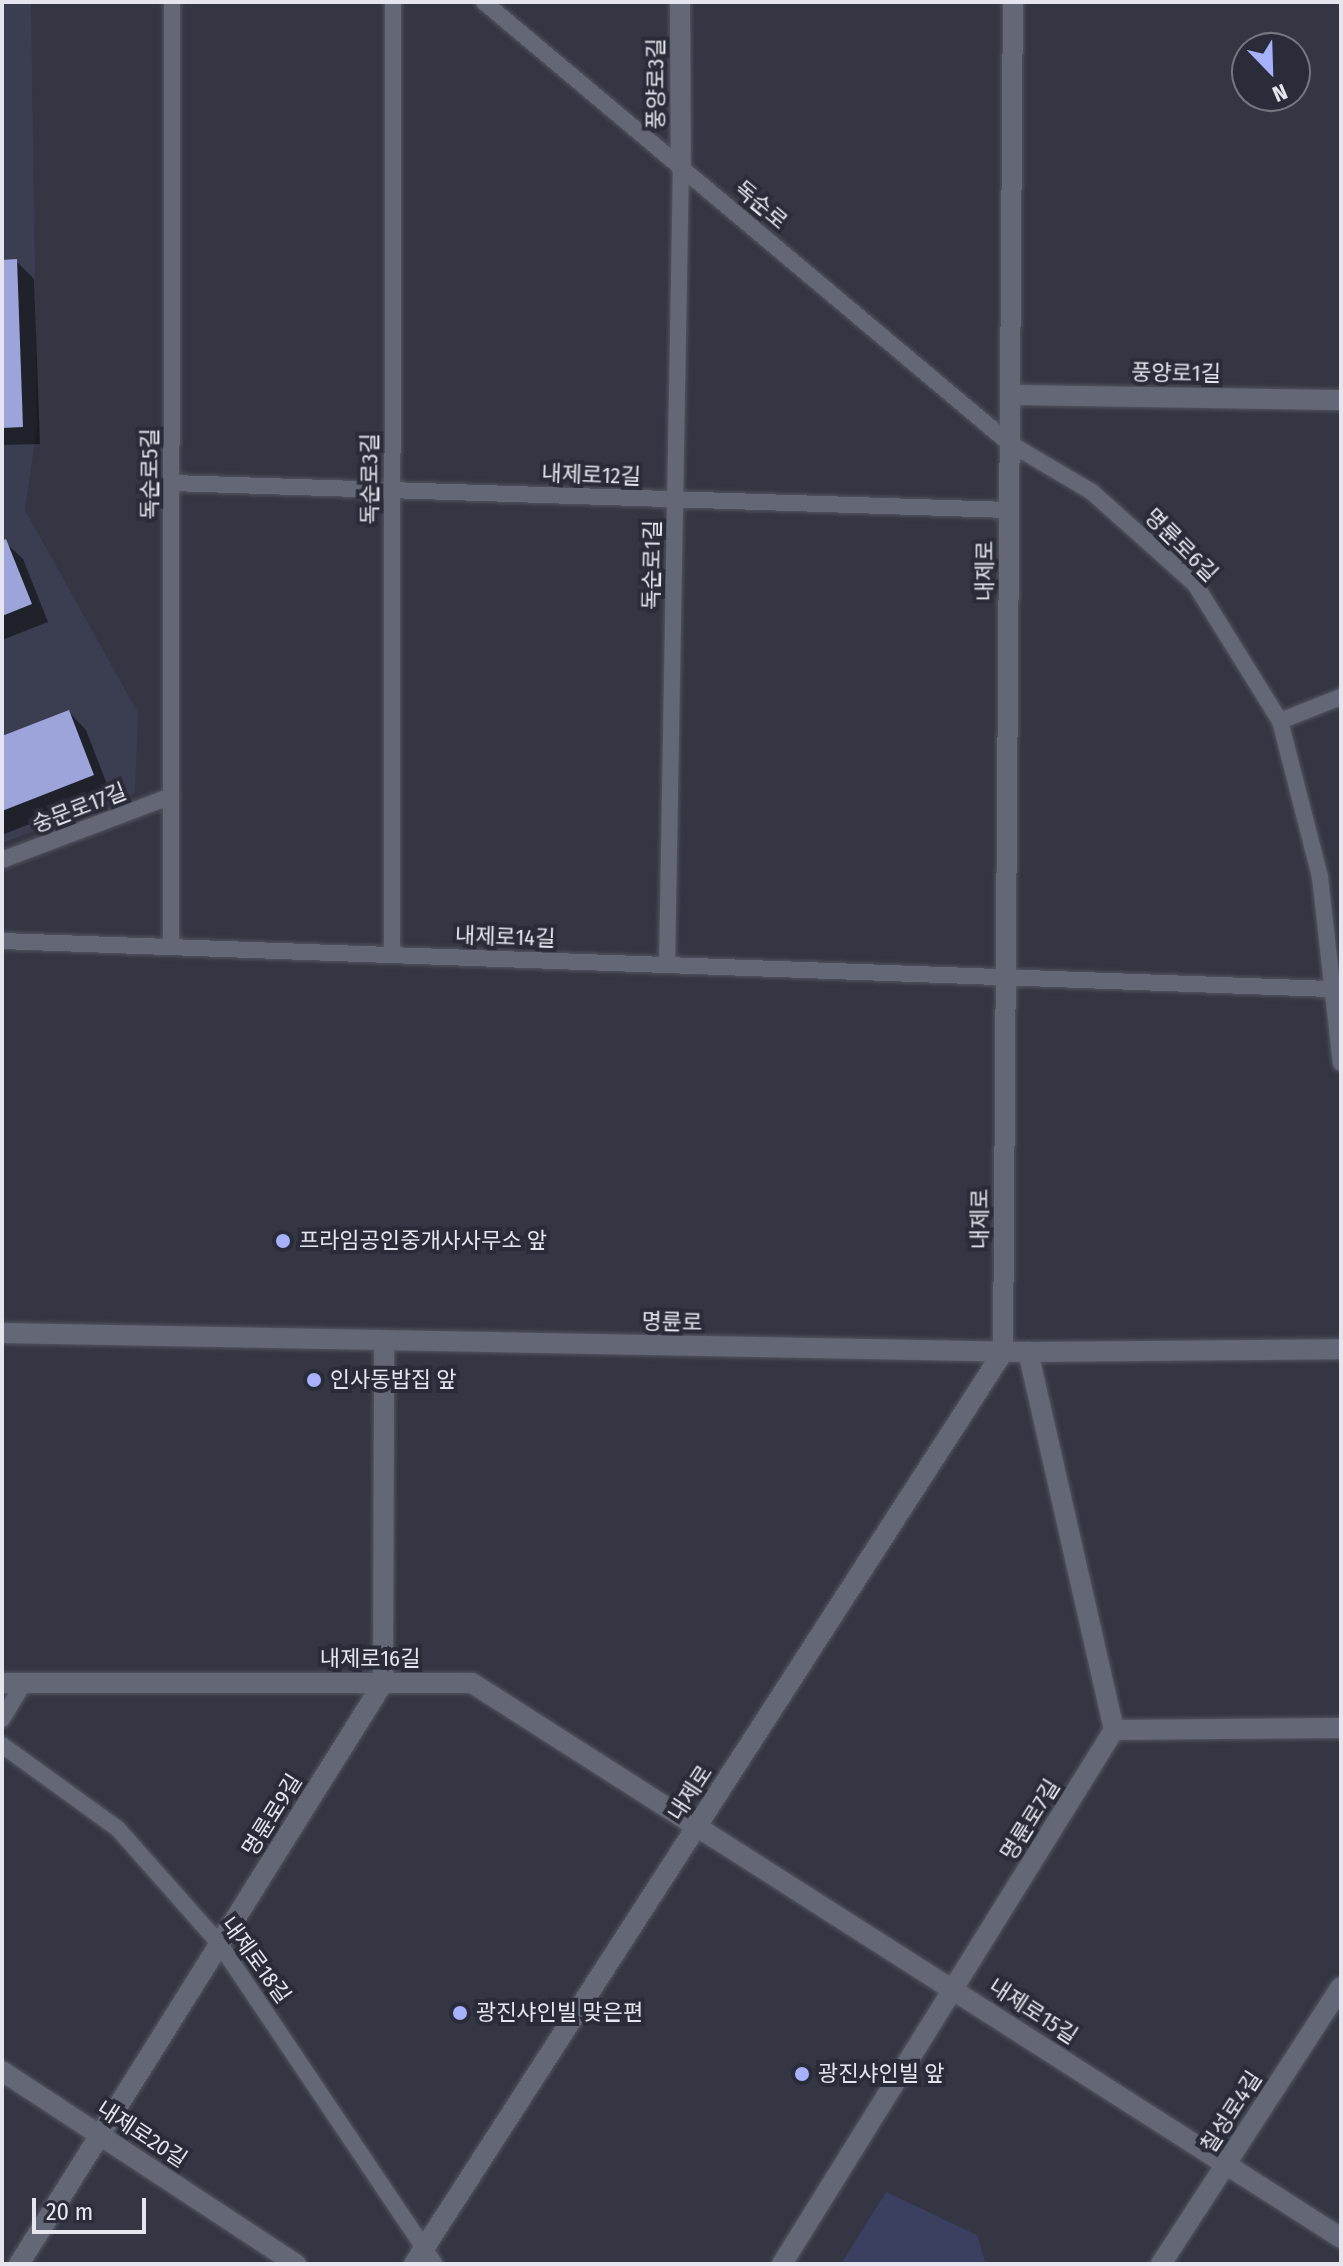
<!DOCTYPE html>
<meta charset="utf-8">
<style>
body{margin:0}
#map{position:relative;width:1343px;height:2266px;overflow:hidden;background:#343643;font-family:"Fira Sans Condensed","Noto Sans KR",sans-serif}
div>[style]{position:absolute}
.built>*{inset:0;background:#3b3e51}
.green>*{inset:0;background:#3b3f60}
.shadow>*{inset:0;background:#0007}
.building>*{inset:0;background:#9ca4d9}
.roads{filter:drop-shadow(0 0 2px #535561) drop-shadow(0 0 2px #535561)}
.service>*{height:16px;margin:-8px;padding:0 8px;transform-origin:8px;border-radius:8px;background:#646776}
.minor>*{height:20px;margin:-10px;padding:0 10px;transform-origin:10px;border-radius:10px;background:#646776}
.tertiary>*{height:20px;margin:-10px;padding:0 10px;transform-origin:10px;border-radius:10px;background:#646776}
.dots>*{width:22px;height:22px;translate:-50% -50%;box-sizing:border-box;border:4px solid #2a2c39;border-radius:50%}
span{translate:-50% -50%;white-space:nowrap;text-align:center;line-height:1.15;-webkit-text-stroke:8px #2a2c39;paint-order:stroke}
.street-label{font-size:22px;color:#e4e5ee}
.poi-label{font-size:22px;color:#e4e5ee}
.left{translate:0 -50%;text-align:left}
.frame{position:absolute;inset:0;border:4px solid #e4e5ee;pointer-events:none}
.north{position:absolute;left:1231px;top:32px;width:80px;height:80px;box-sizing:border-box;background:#2a2c39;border:2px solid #747681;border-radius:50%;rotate:157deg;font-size:22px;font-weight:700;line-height:32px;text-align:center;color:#e4e5ee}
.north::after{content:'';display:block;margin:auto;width:28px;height:36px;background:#a7b1fc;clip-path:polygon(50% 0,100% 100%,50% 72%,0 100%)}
.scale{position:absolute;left:32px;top:2198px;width:114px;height:36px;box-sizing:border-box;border:4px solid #e4e5ee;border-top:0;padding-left:10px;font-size:24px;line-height:28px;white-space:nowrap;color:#e4e5ee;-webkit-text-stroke:6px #2a2c39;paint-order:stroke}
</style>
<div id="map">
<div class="built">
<div style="clip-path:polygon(2px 2px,31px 2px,37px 426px,25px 510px,138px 713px,135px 793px,2px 843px)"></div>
</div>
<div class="green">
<div style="clip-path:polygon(886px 2192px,977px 2235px,986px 2264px,841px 2264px)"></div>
</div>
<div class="shadow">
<div style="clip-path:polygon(16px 261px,34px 279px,40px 444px,2px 445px,2px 262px)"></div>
<div style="clip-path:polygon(5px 542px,23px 559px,48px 622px,2px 640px)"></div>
<div style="clip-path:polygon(69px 712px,86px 730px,110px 792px,2px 835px,2px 738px)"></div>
</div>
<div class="building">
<div style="clip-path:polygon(17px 259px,23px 427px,2px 428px,2px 260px)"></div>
<div style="clip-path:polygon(6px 539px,32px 604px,2px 616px,2px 541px)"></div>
<div style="clip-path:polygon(69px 710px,94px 775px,2px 811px,2px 736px)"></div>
</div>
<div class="roads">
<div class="service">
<div style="left:484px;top:2px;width:686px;rotate:40.03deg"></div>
<div style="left:1009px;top:443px;width:96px;rotate:30.6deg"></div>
<div style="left:1092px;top:492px;width:138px;rotate:41.8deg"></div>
<div style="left:1195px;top:584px;width:161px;rotate:58.2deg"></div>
<div style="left:1280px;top:721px;width:161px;rotate:75.6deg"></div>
<div style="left:1320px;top:877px;width:187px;rotate:83.6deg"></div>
<div style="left:172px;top:483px;width:837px;rotate:1.85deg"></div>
<div style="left:1280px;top:721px;width:66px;rotate:-21.5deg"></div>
<div style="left:2px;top:860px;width:181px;rotate:-20.7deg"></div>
<div style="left:2px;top:941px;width:1332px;rotate:2.07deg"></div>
<div style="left:171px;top:947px;width:945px;rotate:-89.94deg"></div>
<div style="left:392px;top:955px;width:953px;rotate:-89.94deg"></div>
<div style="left:667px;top:965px;width:799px;rotate:-89deg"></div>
<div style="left:2px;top:1719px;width:42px;rotate:-58.6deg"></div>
<div style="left:2px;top:1745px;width:143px;rotate:35.9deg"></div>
<div style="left:118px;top:1829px;width:152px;rotate:48.5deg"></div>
<div style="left:219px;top:1943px;width:387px;rotate:56.1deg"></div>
</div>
<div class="minor">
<div style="left:680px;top:2px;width:164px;rotate:89.7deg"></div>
<div style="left:1010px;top:395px;width:331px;rotate:0.9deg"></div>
<div style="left:2px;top:1683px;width:470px"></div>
<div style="left:472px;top:1683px;width:1031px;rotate:32.56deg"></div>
<div style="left:1114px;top:1730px;width:227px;rotate:-0.5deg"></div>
<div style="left:2px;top:2071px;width:352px;rotate:33.3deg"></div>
<div style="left:19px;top:2264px;width:686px;rotate:-57.93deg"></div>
<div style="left:383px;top:1683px;width:343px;rotate:-89.8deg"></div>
<div style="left:782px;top:2264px;width:629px;rotate:-58.13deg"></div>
<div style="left:1114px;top:1730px;width:388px;rotate:-102.8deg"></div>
<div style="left:1161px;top:2264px;width:330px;rotate:-57deg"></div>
</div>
<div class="tertiary">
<div style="left:2px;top:1333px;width:1026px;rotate:1.06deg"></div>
<div style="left:1028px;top:1352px;width:313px;rotate:-0.5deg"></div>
<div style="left:414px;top:2264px;width:1086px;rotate:-57.14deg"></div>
<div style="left:1003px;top:1352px;width:1350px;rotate:-89.58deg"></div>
</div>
</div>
<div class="dots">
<div style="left:283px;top:1241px;background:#a7b1fc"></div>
<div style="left:314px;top:1380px;background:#a7b1fc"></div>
<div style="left:460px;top:2013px;background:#a7b1fc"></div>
<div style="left:802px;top:2074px;background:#a7b1fc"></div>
</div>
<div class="street-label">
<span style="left:656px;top:84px;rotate:-90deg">풍양로3길</span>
<span style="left:761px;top:205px;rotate:40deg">독순로</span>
<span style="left:1176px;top:373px;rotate:1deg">풍양로1길</span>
<span style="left:150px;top:474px;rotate:-90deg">독순로5길</span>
<span style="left:591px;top:475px;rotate:2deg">내제로12길</span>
<span style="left:370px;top:479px;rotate:-90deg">독순로3길</span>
<span style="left:1181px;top:545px;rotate:45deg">명륜로6길</span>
<span style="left:652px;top:565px;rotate:-89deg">독순로1길</span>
<span style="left:985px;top:571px;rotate:-90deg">내제로</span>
<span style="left:79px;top:808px;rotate:-21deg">숭문로17길</span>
<span style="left:505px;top:937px;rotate:2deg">내제로14길</span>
<span style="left:980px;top:1219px;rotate:-90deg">내제로</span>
<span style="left:672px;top:1322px;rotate:1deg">명륜로</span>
<span style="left:370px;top:1659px">내제로16길</span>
<span style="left:690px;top:1793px;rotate:-57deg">내제로</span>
<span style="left:272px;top:1815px;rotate:-58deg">명륜로9길</span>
<span style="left:1030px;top:1820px;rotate:-58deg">명륜로7길</span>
<span style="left:256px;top:1960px;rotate:54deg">내제로18길</span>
<span style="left:1033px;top:2011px;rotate:33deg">내제로15길</span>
<span style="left:1231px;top:2112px;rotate:-57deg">칠성로4길</span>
<span style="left:142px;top:2134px;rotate:33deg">내제로20길</span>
</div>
<div class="poi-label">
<span class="left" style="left:299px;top:1241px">프라임공인중개사사무소 앞</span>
<span class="left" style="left:330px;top:1380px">인사동밥집 앞</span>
<span class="left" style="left:476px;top:2013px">광진샤인빌 맞은편</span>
<span class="left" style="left:818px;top:2074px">광진샤인빌 앞</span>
</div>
<div class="frame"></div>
<div class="north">N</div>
<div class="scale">20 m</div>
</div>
